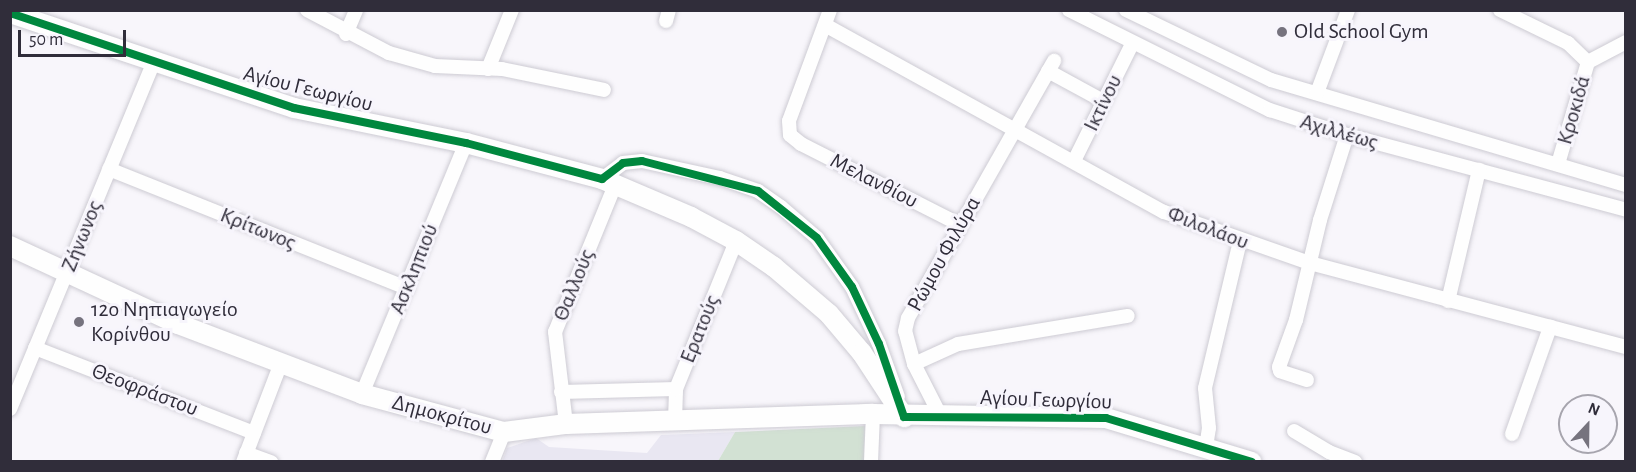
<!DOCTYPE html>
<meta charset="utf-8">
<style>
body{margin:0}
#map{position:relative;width:1636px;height:472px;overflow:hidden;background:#f8f6fb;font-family:"Alegreya Sans",sans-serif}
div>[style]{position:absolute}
.built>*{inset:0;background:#e9e7f2}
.green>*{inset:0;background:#d2e1d3}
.roads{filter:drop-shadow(0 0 2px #cdcbd3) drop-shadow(0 0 2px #cdcbd3)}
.street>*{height:14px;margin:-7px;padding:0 7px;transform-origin:7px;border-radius:7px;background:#fefefe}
.secondary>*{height:20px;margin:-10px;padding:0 10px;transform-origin:10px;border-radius:10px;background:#fefefe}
.cycleway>*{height:8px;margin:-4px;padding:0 4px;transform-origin:4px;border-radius:4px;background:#00873e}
.dots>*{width:16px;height:16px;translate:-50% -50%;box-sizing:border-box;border:3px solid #f7f5fc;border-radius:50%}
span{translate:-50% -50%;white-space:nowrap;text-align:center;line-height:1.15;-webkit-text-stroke:6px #f7f5fc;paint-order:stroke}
.poi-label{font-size:22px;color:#302d3a}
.left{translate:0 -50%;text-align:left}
.street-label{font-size:22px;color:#302d3a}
.frame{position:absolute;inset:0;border:12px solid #302d3a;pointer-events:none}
.north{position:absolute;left:1558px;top:394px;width:60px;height:60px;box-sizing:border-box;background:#f7f5fc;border:2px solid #a7a5ae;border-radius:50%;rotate:22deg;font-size:16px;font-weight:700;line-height:24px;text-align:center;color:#302d3a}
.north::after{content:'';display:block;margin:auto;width:21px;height:27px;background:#76737e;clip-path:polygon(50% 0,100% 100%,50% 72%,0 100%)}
.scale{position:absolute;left:18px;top:30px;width:108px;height:27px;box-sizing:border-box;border:3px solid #302d3a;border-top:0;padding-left:8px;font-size:18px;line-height:21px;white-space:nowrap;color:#302d3a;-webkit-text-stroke:4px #f7f5fc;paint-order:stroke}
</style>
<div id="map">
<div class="built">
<div style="clip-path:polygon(735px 432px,718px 461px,502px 462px,507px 448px,536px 438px,549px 447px,647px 453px,661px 435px)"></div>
</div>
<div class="green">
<div style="clip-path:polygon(865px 426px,864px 461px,718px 461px,735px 432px)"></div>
</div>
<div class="roads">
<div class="street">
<div style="left:307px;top:10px;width:93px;rotate:27.7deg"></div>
<div style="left:389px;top:53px;width:48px;rotate:15.8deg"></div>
<div style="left:435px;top:66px;width:67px;rotate:2.6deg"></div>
<div style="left:502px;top:69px;width:104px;rotate:11.6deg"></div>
<div style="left:830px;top:10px;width:118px;rotate:110.3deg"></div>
<div style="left:789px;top:121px;width:14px;rotate:86deg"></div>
<div style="left:790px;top:135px;width:14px;rotate:39deg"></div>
<div style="left:801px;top:144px;width:177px;rotate:26.9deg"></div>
<div style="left:1069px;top:10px;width:225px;rotate:26.5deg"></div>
<div style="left:1270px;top:110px;width:81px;rotate:18deg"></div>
<div style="left:1347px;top:135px;width:289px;rotate:15deg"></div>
<div style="left:1126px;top:10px;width:161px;rotate:25.8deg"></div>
<div style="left:1271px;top:80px;width:370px;rotate:16.5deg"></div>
<div style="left:1500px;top:10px;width:76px;rotate:25.9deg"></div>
<div style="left:1568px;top:43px;width:28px;rotate:44deg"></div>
<div style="left:666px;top:21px;width:11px;rotate:-75deg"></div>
<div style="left:825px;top:25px;width:387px;rotate:28.9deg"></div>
<div style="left:1164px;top:212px;width:155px;rotate:19.3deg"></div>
<div style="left:1310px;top:263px;width:327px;rotate:14.9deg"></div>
<div style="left:346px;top:34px;width:26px;rotate:-67deg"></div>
<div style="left:488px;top:69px;width:64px;rotate:-67.9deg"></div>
<div style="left:1048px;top:71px;width:63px;rotate:28.6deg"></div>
<div style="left:1317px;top:93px;width:89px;rotate:-69.5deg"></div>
<div style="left:1074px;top:161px;width:131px;rotate:-63.6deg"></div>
<div style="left:1558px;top:164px;width:106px;rotate:-73.6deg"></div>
<div style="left:1588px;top:62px;width:43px;rotate:-27.8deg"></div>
<div style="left:109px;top:169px;width:321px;rotate:21.8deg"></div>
<div style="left:602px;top:179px;width:26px;rotate:-37deg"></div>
<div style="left:623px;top:163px;width:19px;rotate:-6deg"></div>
<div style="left:642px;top:161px;width:80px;rotate:12.3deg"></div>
<div style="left:720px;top:178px;width:40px;rotate:18.9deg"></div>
<div style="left:758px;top:191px;width:28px;rotate:35deg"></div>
<div style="left:781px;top:207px;width:48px;rotate:40.7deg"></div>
<div style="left:817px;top:238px;width:60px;rotate:54.5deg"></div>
<div style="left:852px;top:287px;width:63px;rotate:64.7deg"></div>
<div style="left:879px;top:344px;width:56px;rotate:70.3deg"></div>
<div style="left:1448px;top:301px;width:135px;rotate:-76.7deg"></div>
<div style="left:35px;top:348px;width:235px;rotate:21.2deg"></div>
<div style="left:914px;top:364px;width:48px;rotate:-24.4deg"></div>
<div style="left:958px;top:344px;width:172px;rotate:-9.4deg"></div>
<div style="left:1307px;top:380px;width:28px;rotate:-162deg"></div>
<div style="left:1280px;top:371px;width:4px;rotate:-104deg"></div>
<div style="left:1279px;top:367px;width:50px;rotate:-70.1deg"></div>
<div style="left:1296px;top:320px;width:103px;rotate:-76.5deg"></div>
<div style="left:1320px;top:220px;width:89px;rotate:-72.4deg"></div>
<div style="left:561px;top:392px;width:115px;rotate:-1.5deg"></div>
<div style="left:362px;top:394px;width:272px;rotate:-67.5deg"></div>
<div style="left:10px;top:409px;width:374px;rotate:-67.5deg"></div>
<div style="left:940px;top:415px;width:57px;rotate:-117deg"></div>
<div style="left:914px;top:364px;width:34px;rotate:-105deg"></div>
<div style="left:905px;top:331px;width:13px;rotate:-77deg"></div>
<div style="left:908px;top:318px;width:296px;rotate:-60.4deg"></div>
<div style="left:675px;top:420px;width:31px;rotate:-88deg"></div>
<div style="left:676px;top:389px;width:160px;rotate:-67.9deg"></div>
<div style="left:566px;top:424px;width:93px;rotate:-96.8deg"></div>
<div style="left:555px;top:332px;width:159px;rotate:-67.8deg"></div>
<div style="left:1294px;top:431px;width:41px;rotate:31deg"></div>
<div style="left:1329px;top:452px;width:28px;rotate:21deg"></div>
<div style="left:1512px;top:434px;width:114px;rotate:-70.4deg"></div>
<div style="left:1206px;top:447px;width:19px;rotate:-81deg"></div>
<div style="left:1209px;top:428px;width:40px;rotate:-95.7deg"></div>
<div style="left:1205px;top:388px;width:151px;rotate:-76.6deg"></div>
<div style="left:246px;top:453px;width:27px;rotate:20deg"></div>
<div style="left:243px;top:462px;width:106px;rotate:-69deg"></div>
<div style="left:492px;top:462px;width:32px;rotate:-68deg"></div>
<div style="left:871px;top:462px;width:48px;rotate:-87.6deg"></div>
</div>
<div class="secondary">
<div style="left:10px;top:13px;width:299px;rotate:18.5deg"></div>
<div style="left:294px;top:108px;width:176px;rotate:11.5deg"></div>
<div style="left:466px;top:143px;width:141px;rotate:14.8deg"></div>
<div style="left:602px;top:179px;width:97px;rotate:23.1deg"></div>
<div style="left:691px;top:217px;width:51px;rotate:28.1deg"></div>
<div style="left:736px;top:241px;width:46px;rotate:34.4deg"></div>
<div style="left:774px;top:267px;width:72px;rotate:40.5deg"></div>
<div style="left:829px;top:314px;width:51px;rotate:49.8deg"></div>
<div style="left:862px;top:353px;width:77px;rotate:56.7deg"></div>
<div style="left:10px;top:246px;width:185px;rotate:24.9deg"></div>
<div style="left:178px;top:324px;width:197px;rotate:20.8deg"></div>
<div style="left:362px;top:394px;width:147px;rotate:15deg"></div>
<div style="left:504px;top:432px;width:63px;rotate:-7.4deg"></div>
<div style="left:566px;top:424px;width:307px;rotate:-1.9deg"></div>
<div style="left:873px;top:414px;width:233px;rotate:1deg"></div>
<div style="left:1106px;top:418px;width:152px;rotate:16.8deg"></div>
</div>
</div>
<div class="cycleway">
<div style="left:10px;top:13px;width:299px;rotate:18.5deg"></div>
<div style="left:294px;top:108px;width:176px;rotate:11.5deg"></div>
<div style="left:466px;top:143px;width:141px;rotate:14.8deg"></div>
<div style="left:602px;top:179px;width:26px;rotate:-37deg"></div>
<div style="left:623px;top:163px;width:19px;rotate:-6deg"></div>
<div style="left:642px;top:161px;width:120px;rotate:14.5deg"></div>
<div style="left:758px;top:191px;width:75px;rotate:38.5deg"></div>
<div style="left:817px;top:238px;width:60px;rotate:54.5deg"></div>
<div style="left:852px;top:287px;width:63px;rotate:64.7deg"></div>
<div style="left:879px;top:344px;width:77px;rotate:71.1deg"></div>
<div style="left:904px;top:417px;width:202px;rotate:0.3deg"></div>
<div style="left:1106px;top:418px;width:152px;rotate:16.8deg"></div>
</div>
<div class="dots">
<div style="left:1282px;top:32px;background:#76737e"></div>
<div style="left:79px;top:322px;background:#76737e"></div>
</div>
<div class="poi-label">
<span class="left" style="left:1294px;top:32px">Old School Gym</span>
<span class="left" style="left:91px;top:322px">12ο Νηπιαγωγείο<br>Κορίνθου</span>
</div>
<div class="street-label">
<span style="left:308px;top:89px;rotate:14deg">Αγίου Γεωργίου</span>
<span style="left:1103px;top:103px;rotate:-64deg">Ικτίνου</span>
<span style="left:1574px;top:110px;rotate:-74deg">Κροκιδά</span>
<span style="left:1339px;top:132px;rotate:16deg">Αχιλλέως</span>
<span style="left:874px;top:181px;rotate:27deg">Μελανθίου</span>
<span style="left:1208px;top:228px;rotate:21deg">Φιλολάου</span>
<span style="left:258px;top:229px;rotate:22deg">Κρίτωνος</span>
<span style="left:82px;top:236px;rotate:-68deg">Ζήνωνος</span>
<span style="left:944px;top:254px;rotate:-61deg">Ρώμου Φιλύρα</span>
<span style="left:414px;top:269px;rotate:-68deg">Ασκληπιού</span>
<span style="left:574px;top:285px;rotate:-68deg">Θαλλούς</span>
<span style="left:700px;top:329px;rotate:-68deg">Ερατούς</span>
<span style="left:145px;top:390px;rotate:21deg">Θεοφράστου</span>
<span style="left:1046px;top:400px;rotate:2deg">Αγίου Γεωργίου</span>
<span style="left:442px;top:415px;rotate:15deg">Δημοκρίτου</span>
</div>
<div class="frame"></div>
<div class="north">N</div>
<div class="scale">50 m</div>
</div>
